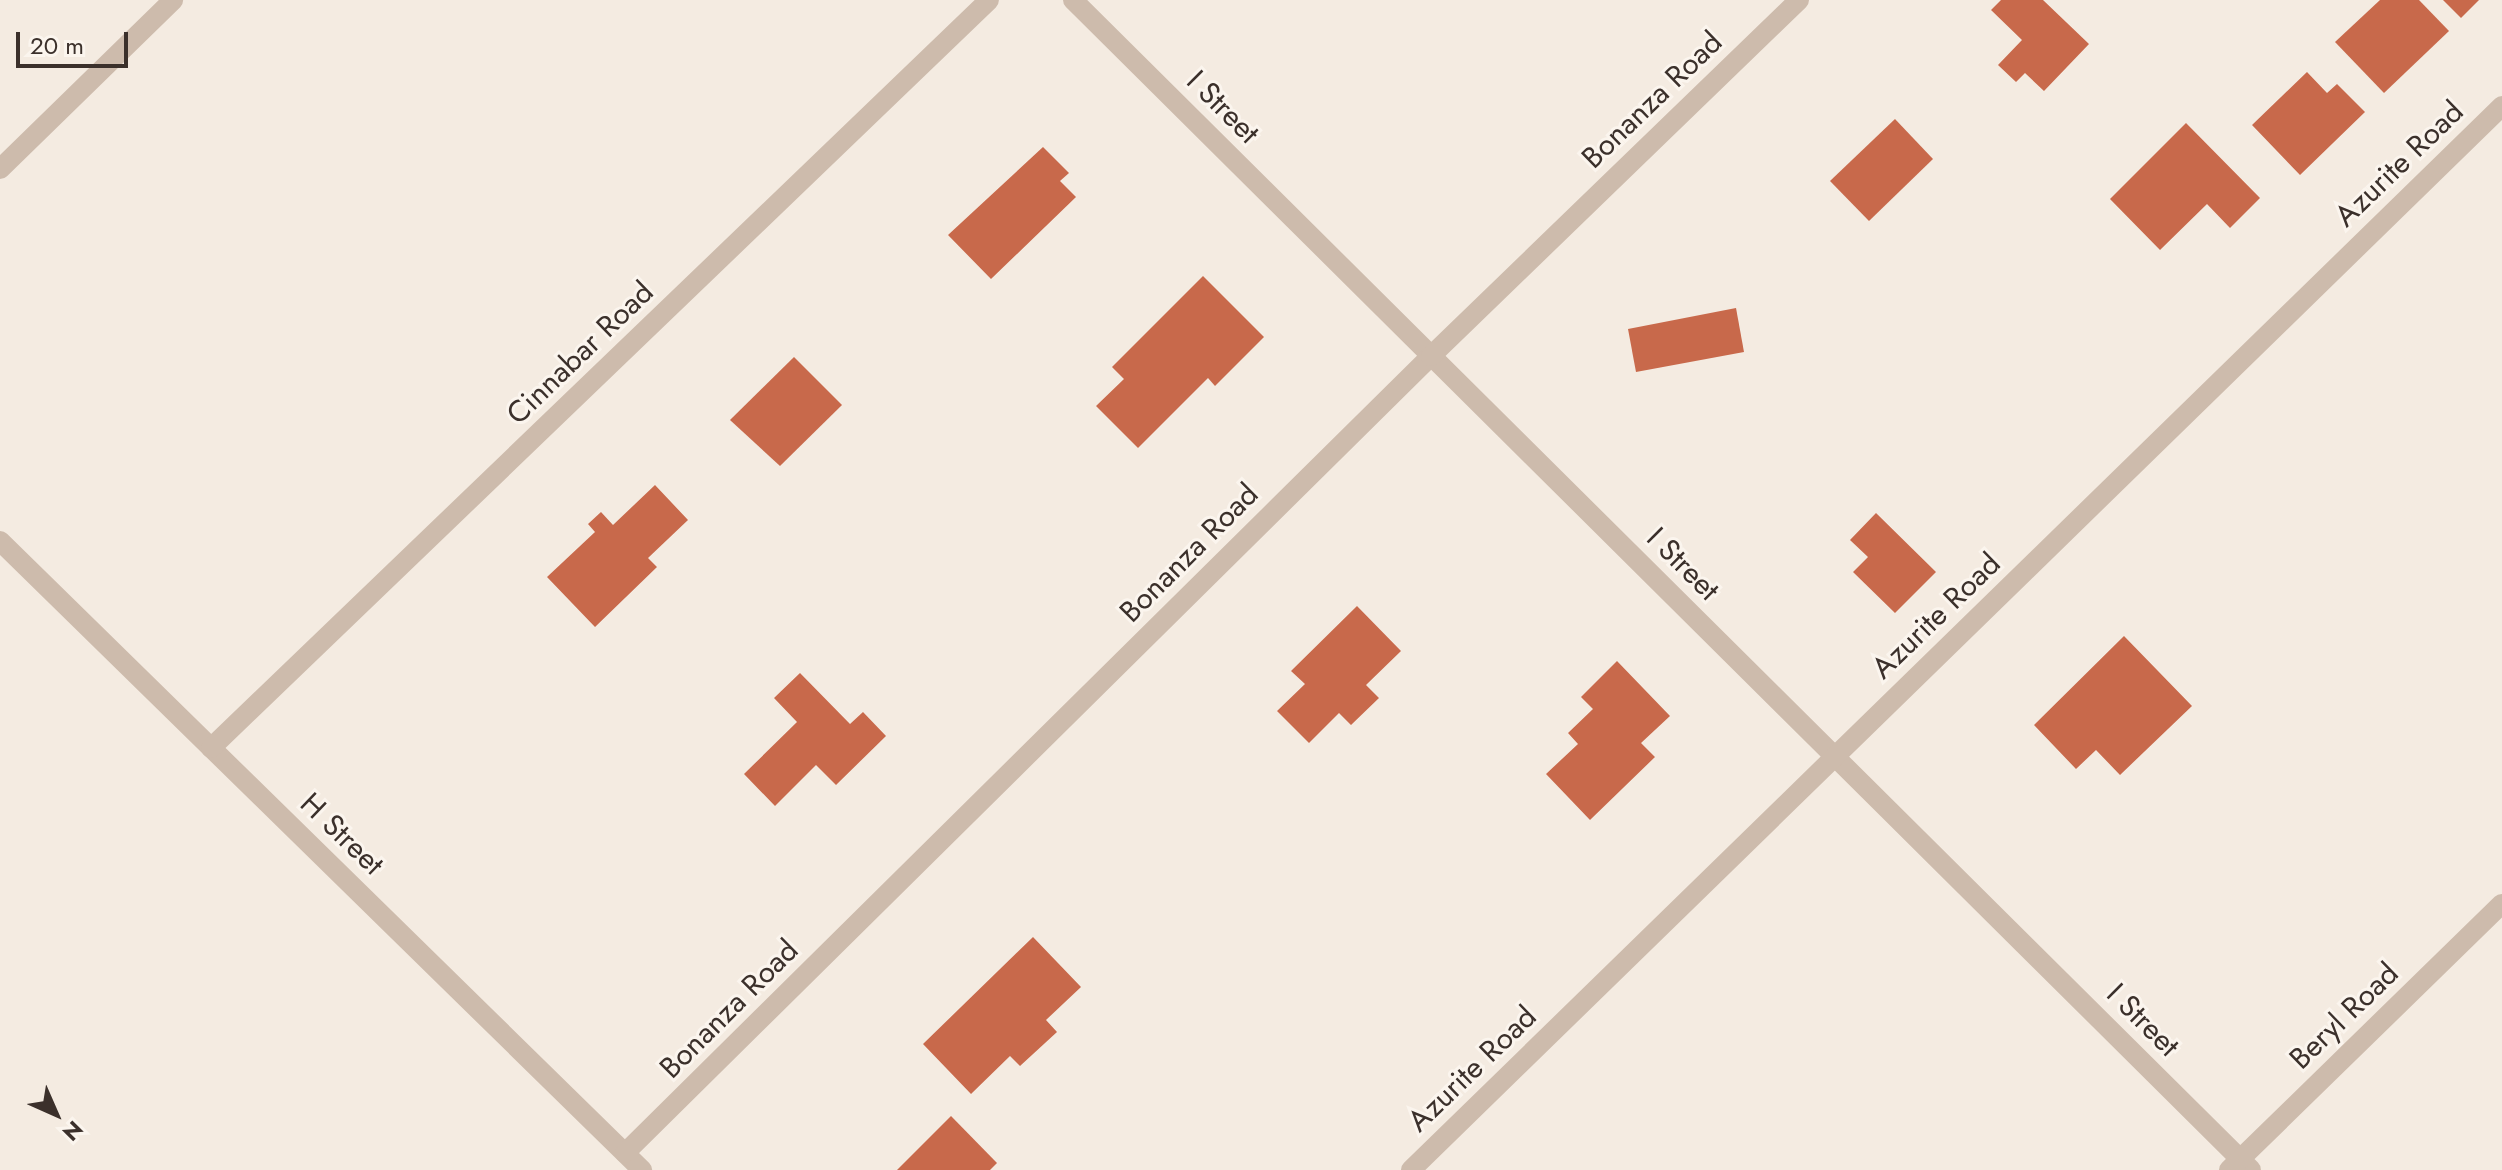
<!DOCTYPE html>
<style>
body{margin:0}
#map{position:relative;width:2502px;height:1170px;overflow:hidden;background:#f4ebe1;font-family:Jost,sans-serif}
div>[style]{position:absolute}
.building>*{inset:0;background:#c8694b}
.minor>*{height:20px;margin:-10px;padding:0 10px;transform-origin:10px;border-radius:10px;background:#cdbbac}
span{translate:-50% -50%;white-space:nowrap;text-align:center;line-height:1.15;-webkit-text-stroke:6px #fbf5ee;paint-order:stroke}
.street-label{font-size:30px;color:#3b302b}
.north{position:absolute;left:16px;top:1074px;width:80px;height:80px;-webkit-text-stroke:6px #fbf5ee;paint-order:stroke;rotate:135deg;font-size:22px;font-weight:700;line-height:32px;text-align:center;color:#3b302b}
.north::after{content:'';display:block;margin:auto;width:28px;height:36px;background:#3b302b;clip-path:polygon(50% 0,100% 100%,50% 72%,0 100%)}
.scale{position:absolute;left:16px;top:32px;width:112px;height:36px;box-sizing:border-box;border:4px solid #3b302b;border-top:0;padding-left:10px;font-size:24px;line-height:28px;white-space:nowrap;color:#3b302b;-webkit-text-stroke:6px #fbf5ee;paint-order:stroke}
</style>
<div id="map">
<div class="building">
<div style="clip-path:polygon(2001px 0,2043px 0,2089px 44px,2044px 91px,2025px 73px,2016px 82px,1998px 65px,2022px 40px,1991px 10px)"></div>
<div style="clip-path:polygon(2380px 0,2419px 0,2449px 31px,2384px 93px,2335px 42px)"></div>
<div style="clip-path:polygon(2443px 0,2479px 0,2461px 18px)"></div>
<div style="clip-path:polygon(2307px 72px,2327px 93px,2337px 84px,2365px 112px,2300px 175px,2252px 125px)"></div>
<div style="clip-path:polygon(1895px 119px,1933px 159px,1869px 221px,1830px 181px)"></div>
<div style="clip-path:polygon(2186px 123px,2260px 198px,2230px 228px,2207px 204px,2160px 250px,2110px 199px)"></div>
<div style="clip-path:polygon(1043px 147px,1069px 173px,1060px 181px,1076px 197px,991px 279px,948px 235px)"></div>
<div style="clip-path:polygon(1203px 276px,1264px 337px,1215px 386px,1208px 378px,1138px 448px,1096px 406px,1124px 379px,1112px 367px)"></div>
<div style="clip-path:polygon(1736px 308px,1744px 352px,1636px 372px,1628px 329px)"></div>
<div style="clip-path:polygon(794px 357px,842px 405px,780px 466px,730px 420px)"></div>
<div style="clip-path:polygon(655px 485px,688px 520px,648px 558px,657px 567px,595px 627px,547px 577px,595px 532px,588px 524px,601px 512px,613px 525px)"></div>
<div style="clip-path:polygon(1876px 513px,1936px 572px,1895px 613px,1853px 572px,1868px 557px,1850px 540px)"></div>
<div style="clip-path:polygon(1357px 606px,1401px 651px,1366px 685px,1379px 698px,1351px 725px,1339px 713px,1309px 743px,1277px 711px,1305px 684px,1291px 671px)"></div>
<div style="clip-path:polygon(2124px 636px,2192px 706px,2120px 775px,2096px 750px,2076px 769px,2034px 725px)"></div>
<div style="clip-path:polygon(1617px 661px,1670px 716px,1641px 743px,1655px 757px,1590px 820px,1546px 774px,1578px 744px,1568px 733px,1593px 709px,1581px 697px)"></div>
<div style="clip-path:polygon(800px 673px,850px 724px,863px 712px,886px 736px,836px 785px,816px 765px,775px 806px,744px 774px,797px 722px,774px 698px)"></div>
<div style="clip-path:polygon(1033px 937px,1081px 987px,1046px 1020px,1057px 1032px,1020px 1066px,1010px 1056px,971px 1094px,923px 1044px)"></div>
<div style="clip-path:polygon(951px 1116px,997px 1163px,990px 1170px,897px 1170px)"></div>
</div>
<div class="minor">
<div style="left:1073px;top:0;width:1660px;rotate:44.8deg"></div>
<div style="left:0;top:169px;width:242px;rotate:-44.3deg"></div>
<div style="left:0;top:541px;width:899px;rotate:44.41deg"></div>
<div style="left:211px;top:748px;width:1079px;rotate:-43.87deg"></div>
<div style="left:625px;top:1153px;width:1134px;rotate:-44.68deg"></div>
<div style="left:1431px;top:356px;width:512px;rotate:-44.05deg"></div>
<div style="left:1411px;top:1170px;width:1524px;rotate:-44.28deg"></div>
<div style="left:2229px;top:1170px;width:381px;rotate:-44.3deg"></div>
</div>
<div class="street-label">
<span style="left:1652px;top:100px;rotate:-44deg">Bonanza Road</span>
<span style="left:1223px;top:107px;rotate:45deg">I Street</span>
<span style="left:2399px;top:164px;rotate:-44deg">Azurite Road</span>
<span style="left:580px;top:353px;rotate:-44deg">Cinnabar Road</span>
<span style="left:1189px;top:553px;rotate:-45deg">Bonanza Road</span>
<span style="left:1683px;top:564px;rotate:45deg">I Street</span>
<span style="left:1936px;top:616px;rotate:-44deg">Azurite Road</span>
<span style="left:342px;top:834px;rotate:44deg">H Street</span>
<span style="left:729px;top:1009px;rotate:-45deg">Bonanza Road</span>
<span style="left:2344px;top:1016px;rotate:-44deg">Beryl Road</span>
<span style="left:2143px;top:1020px;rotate:45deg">I Street</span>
<span style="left:1472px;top:1069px;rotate:-44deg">Azurite Road</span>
</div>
<div class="north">N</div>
<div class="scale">20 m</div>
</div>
